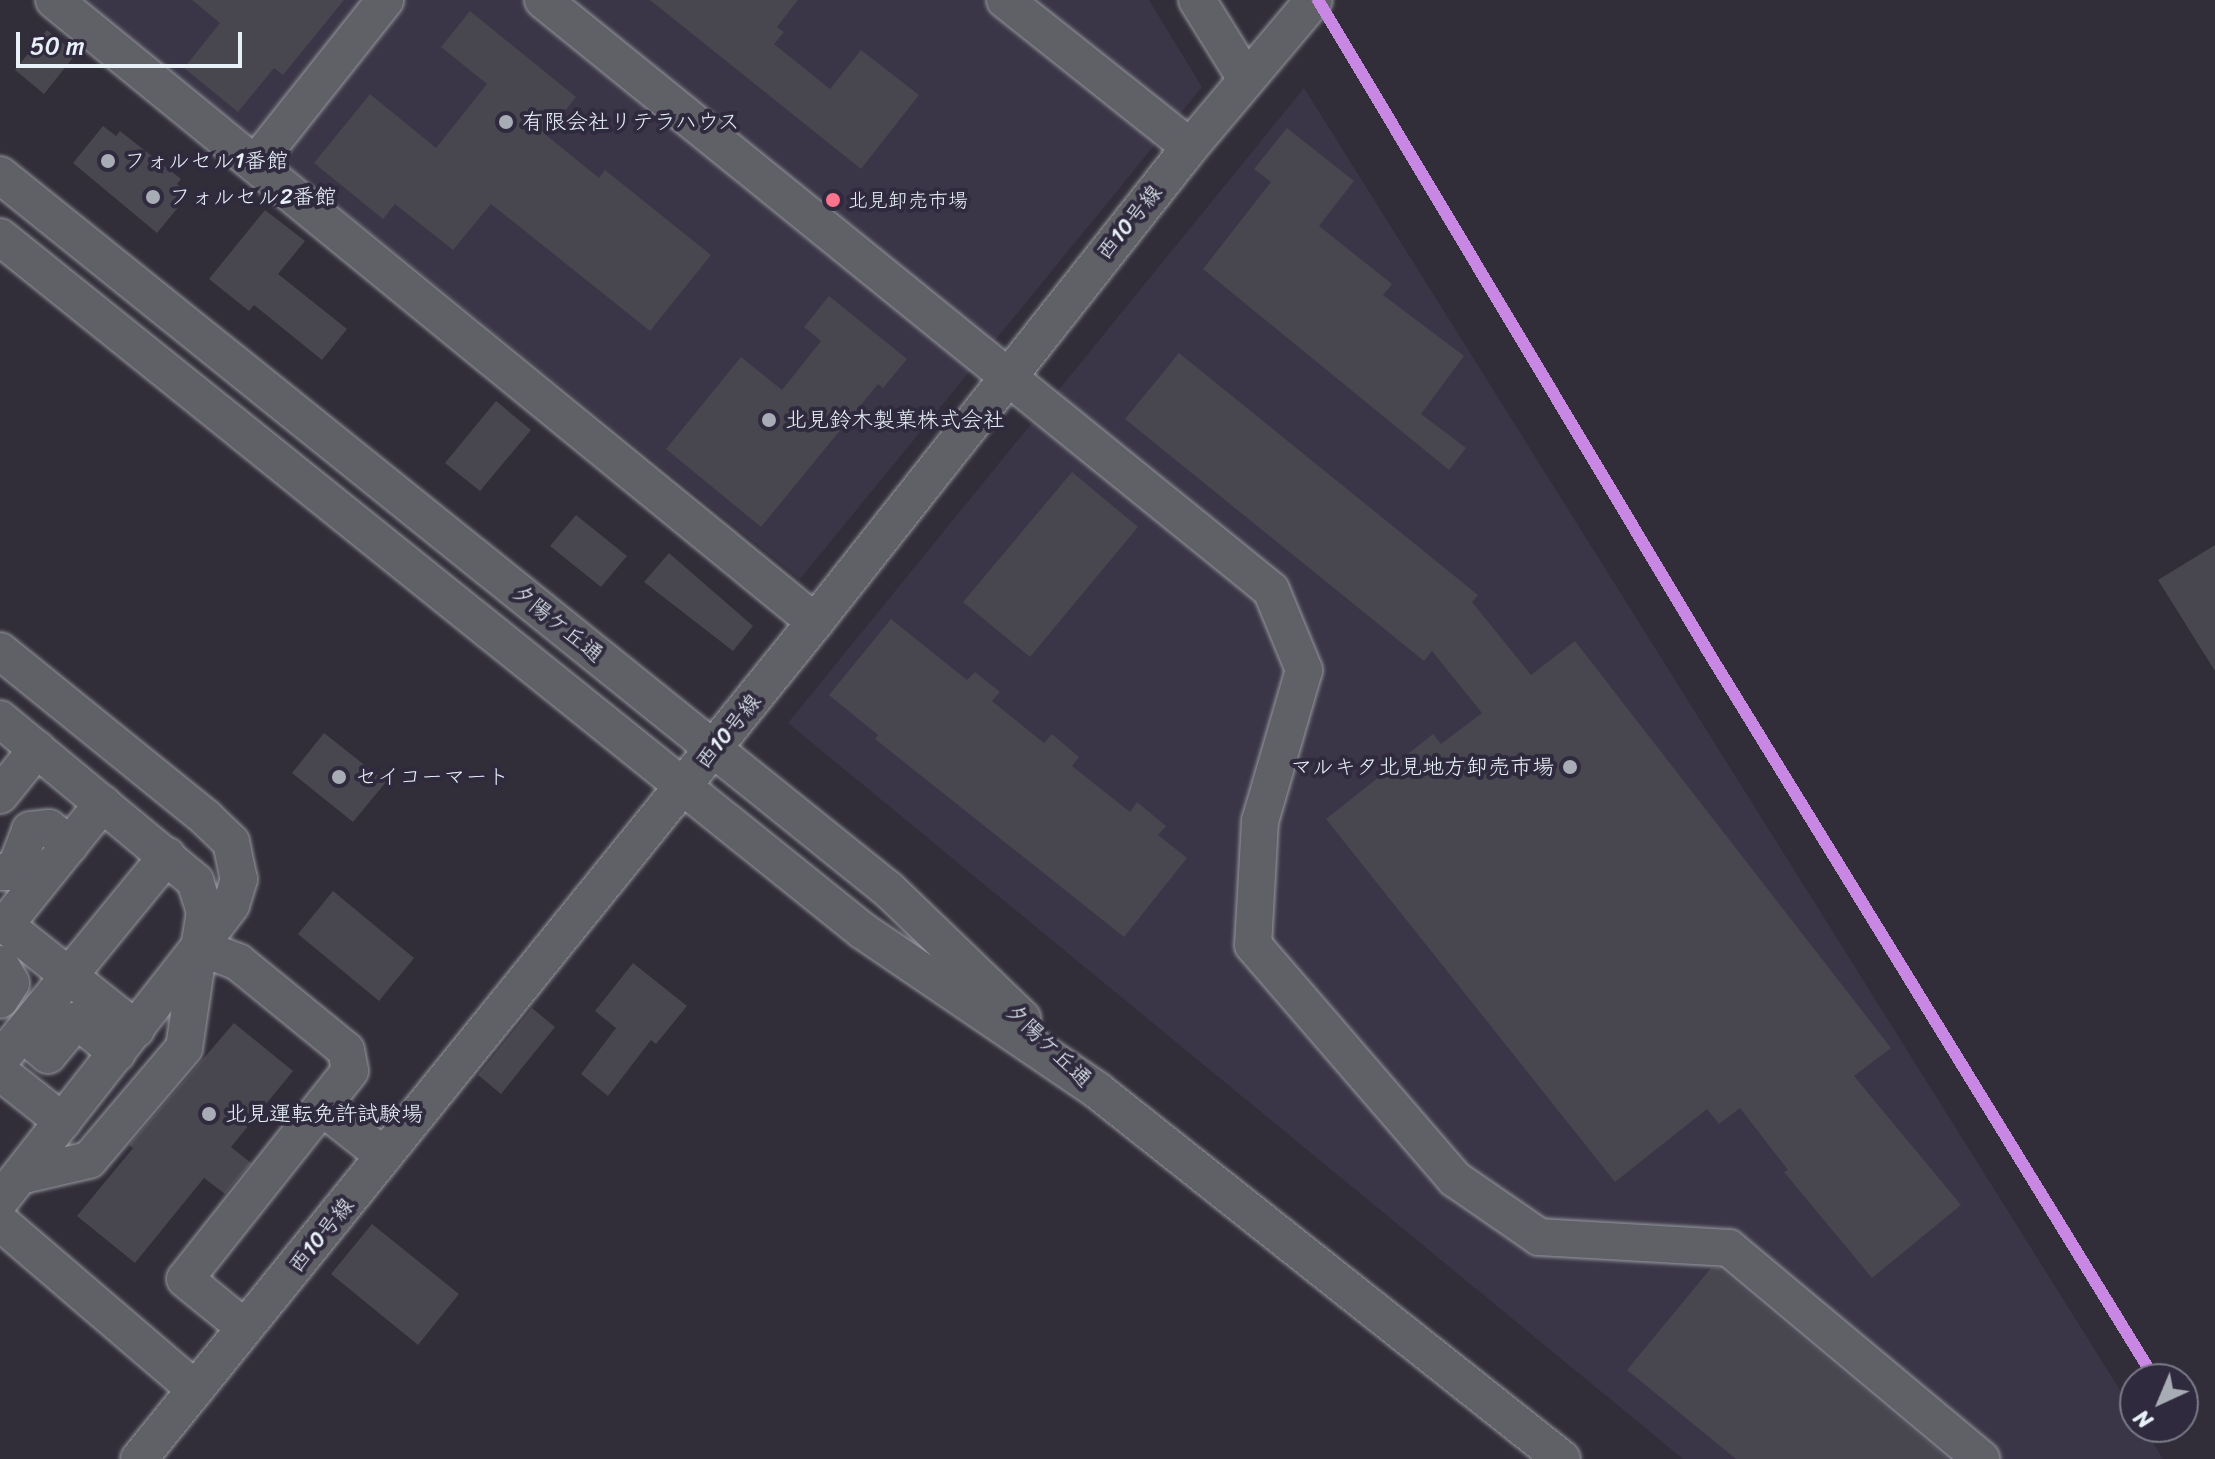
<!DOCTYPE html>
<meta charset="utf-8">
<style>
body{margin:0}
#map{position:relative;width:2215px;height:1459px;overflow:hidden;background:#312e39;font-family:Sriracha,"Klee One",sans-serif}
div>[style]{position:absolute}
.built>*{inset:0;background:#3a3647}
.building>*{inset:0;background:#48464e}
.roads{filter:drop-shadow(0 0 2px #98999f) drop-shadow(0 0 2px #98999f)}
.minor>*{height:36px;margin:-18px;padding:0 18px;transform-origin:18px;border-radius:18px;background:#606067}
.rail-1>*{height:12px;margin:-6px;padding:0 6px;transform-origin:6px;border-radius:6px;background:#c787e3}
.dots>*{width:22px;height:22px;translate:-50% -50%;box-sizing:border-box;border:4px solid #2f2a3d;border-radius:50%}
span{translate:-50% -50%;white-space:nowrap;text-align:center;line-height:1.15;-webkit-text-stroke:8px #2f2a3d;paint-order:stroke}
.bus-label{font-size:20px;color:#e8f1f8}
.left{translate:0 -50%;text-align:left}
.poi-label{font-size:22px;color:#e8f1f8}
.right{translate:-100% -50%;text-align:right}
.street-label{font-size:22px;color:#e8f1f8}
.north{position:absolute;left:2119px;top:1363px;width:80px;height:80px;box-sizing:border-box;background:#2f2a3d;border:2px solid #797a88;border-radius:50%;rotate:224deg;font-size:22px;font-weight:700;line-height:32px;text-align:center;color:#e8f1f8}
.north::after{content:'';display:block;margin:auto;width:28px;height:36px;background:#a8adb5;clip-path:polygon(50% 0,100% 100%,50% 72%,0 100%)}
.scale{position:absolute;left:16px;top:32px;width:226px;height:36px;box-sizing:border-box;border:4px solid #e8f1f8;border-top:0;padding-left:10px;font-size:24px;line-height:28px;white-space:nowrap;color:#e8f1f8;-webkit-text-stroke:6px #2f2a3d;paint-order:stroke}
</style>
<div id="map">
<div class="built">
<div style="clip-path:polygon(82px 0,1149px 0,1202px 87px,800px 579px)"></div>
<div style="clip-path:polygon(1304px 88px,2135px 1414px,2135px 1427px,2143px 1427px,2163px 1459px,1683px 1459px,788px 723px)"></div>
</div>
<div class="building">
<div style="clip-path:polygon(192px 0,344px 0,283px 75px,274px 68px,238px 112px,184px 68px,220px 23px)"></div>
<div style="clip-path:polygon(650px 0,798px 0,777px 27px,784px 32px,774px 44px,830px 89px,861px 50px,919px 95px,861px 169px)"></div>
<div style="clip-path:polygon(470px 11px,576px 97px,546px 135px,599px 178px,605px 170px,711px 255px,650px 331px,491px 204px,453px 250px,395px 204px,383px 219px,314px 163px,370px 94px,436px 148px,487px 84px,441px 47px)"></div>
<div style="clip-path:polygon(47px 30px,76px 54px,44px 94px,15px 70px)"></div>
<div style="clip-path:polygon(103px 126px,116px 136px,120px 131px,181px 179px,177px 184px,189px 194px,157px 233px,73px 163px)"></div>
<div style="clip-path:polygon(1287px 128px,1354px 181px,1319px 226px,1392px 284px,1383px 295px,1464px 356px,1421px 414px,1466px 448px,1449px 470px,1203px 269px,1271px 182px,1254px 169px)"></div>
<div style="clip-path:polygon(265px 210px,305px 241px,278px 274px,347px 329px,322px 360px,254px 305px,249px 311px,209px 279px)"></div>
<div style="clip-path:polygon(829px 296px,907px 359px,883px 388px,878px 384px,761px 527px,666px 449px,741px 357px,782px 390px,821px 341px,804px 327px)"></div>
<div style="clip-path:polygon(1179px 353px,1478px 595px,1472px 602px,1531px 675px,1575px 641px,1891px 1048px,1854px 1076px,1961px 1205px,1872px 1278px,1784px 1172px,1788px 1170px,1740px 1108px,1719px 1124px,1707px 1109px,1615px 1182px,1326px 819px,1433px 734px,1441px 744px,1482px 713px,1432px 651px,1424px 661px,1125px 419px)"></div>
<div style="clip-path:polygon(496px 401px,531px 430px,480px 491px,445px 463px)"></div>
<div style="clip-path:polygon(1072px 472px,1138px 527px,1030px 657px,963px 602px)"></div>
<div style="clip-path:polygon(576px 515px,627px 556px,601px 587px,550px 546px)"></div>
<div style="clip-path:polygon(2215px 545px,2215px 671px,2158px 580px)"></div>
<div style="clip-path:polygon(669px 553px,753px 626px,733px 651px,644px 582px)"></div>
<div style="clip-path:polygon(891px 619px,967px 680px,975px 672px,1000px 692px,992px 701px,1044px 743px,1052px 734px,1079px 757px,1072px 766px,1130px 812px,1137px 802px,1166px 826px,1158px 835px,1187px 858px,1124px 937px,875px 739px,878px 735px,829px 695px)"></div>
<div style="clip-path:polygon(324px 733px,386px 782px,353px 822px,292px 773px)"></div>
<div style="clip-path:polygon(333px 891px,414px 958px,379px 1001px,298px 934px)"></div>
<div style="clip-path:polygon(633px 963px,687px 1006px,656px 1044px,651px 1040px,608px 1096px,581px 1074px,616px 1028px,595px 1011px)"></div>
<div style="clip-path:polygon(532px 1008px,555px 1027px,501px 1094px,478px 1075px)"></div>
<div style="clip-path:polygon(234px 1023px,293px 1071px,231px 1147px,251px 1163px,225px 1194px,204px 1178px,135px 1263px,77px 1216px,133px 1148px,129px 1145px)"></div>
<div style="clip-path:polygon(372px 1224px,459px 1294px,418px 1345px,331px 1274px)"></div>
<div style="clip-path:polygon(1711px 1268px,1719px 1268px,1948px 1459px,1736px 1459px,1627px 1370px)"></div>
</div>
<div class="roads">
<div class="minor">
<div style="left:54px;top:0;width:983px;rotate:39.26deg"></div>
<div style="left:543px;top:0;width:937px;rotate:39.02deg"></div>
<div style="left:1271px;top:590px;width:87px;rotate:67.6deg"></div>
<div style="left:1304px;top:670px;width:157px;rotate:106.2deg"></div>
<div style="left:1260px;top:821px;width:124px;rotate:93.2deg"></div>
<div style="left:1253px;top:945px;width:309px;rotate:49.2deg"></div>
<div style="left:1455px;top:1179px;width:102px;rotate:34.6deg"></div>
<div style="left:1539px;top:1237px;width:190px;rotate:3.3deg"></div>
<div style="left:1729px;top:1248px;width:329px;rotate:39.9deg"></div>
<div style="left:1005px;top:0;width:236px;rotate:38.5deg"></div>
<div style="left:1197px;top:0;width:93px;rotate:58.2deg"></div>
<div style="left:256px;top:163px;width:208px;rotate:-51.6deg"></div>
<div style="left:0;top:175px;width:1141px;rotate:38.81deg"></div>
<div style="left:889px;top:890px;width:185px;rotate:43.9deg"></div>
<div style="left:0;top:237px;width:1107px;rotate:38.81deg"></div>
<div style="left:863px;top:931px;width:284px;rotate:34.2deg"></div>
<div style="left:1098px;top:1091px;width:592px;rotate:38.42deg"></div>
<div style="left:0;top:651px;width:265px;rotate:39deg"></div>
<div style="left:206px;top:818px;width:35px;rotate:44deg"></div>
<div style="left:231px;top:842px;width:38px;rotate:78deg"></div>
<div style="left:239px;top:879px;width:27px;rotate:107deg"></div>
<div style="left:231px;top:905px;width:53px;rotate:127.3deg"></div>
<div style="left:199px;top:947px;width:102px;rotate:98.4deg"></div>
<div style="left:184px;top:1048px;width:147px;rotate:130.3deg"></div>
<div style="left:89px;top:1160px;width:71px;rotate:166.9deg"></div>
<div style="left:0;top:719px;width:254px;rotate:39.7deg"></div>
<div style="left:195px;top:881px;width:32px;rotate:72deg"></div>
<div style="left:205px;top:911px;width:36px;rotate:99deg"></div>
<div style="left:199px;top:947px;width:323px;rotate:128.1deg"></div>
<div style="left:0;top:795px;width:59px;rotate:-51.2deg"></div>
<div style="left:0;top:872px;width:10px"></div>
<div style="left:10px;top:872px;width:13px;rotate:-51deg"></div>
<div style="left:18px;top:862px;width:34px;rotate:-69deg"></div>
<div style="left:30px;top:830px;width:19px;rotate:-6deg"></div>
<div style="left:49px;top:828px;width:27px;rotate:39deg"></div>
<div style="left:0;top:921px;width:174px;rotate:38.5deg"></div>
<div style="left:5px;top:925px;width:156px;rotate:-51.2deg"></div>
<div style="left:199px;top:947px;width:42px;rotate:21deg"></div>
<div style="left:238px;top:962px;width:139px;rotate:39.2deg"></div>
<div style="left:346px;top:1050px;width:21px;rotate:79deg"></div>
<div style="left:350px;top:1071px;width:265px;rotate:128.4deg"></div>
<div style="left:185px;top:1279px;width:77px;rotate:39.2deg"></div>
<div style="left:0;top:964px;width:22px;rotate:60deg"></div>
<div style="left:11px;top:983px;width:20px;rotate:123deg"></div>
<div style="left:22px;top:1033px;width:34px;rotate:40deg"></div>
<div style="left:48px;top:1055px;width:45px;rotate:-50.4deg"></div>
<div style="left:77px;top:1020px;width:52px;rotate:39.5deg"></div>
<div style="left:0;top:1060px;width:264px;rotate:-50.7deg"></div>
<div style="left:0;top:1072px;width:80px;rotate:38.4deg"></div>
<div style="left:322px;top:1107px;width:79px;rotate:38.3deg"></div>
<div style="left:0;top:1222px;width:257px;rotate:40.6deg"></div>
<div style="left:139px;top:1459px;width:1076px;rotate:-51.07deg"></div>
<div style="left:815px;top:622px;width:605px;rotate:-51.71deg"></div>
<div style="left:1190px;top:147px;width:192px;rotate:-49.9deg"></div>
</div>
</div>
<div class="rail-1">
<div style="left:1318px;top:0;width:758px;rotate:59.1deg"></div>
<div style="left:1707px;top:650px;width:856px;rotate:58.43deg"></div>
</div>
<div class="dots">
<div style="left:506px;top:122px;background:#a8adb5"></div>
<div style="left:108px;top:161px;background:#a8adb5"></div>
<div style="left:153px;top:197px;background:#a8adb5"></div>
<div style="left:833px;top:200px;background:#fc738d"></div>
<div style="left:769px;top:420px;background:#a8adb5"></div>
<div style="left:1570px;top:767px;background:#a8adb5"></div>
<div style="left:339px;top:777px;background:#a8adb5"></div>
<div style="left:209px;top:1114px;background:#a8adb5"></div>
</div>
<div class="bus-label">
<span class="left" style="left:848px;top:200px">北見卸売市場</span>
</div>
<div class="poi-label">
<span class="left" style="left:522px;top:122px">有限会社リテラハウス</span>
<span class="left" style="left:124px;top:161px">フォルセル1番館</span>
<span class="left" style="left:169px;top:197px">フォルセル2番館</span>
<span class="left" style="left:785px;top:420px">北見鈴木製菓株式会社</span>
<span class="right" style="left:1554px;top:767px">マルキタ北見地方卸売市場</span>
<span class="left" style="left:355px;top:777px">セイコーマート</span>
<span class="left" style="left:225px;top:1114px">北見運転免許試験場</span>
</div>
<div class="street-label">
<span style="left:1129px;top:222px;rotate:-51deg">西10号線</span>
<span style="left:558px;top:623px;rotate:39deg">夕陽ケ丘通</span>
<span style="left:728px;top:731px;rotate:-51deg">西10号線</span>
<span style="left:1049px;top:1045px;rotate:44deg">夕陽ケ丘通</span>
<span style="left:321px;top:1235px;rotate:-51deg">西10号線</span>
</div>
<div class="north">N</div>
<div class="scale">50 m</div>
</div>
